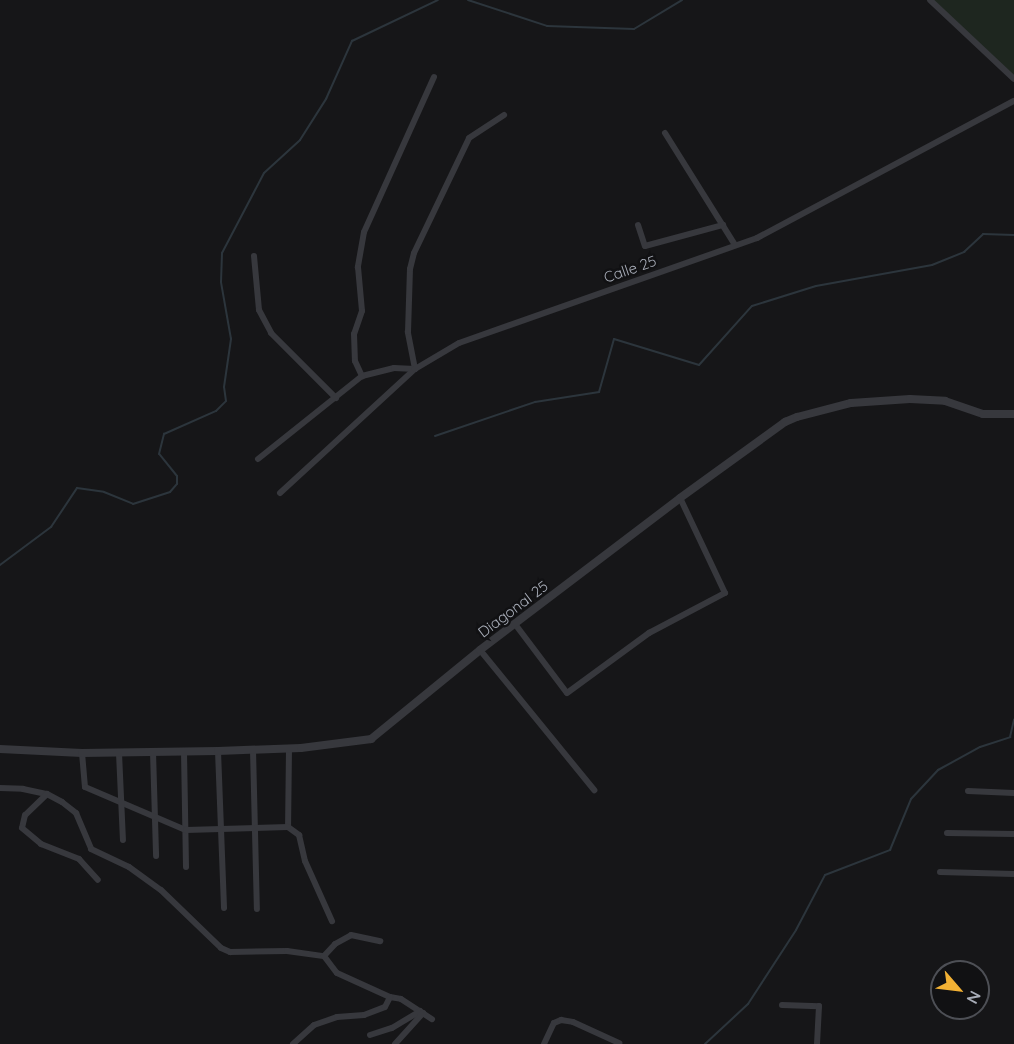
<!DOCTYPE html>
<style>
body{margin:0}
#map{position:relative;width:1014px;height:1044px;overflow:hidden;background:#161618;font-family:Quicksand,sans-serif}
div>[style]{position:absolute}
.green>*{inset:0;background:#1e261f}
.stream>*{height:2px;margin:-1px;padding:0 1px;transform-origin:1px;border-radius:1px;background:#2c353c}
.minor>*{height:6px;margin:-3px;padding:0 3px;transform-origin:3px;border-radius:3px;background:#37383d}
.tertiary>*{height:8px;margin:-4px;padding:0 4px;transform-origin:4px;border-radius:4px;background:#37383d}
span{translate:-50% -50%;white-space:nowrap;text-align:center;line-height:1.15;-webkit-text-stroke:5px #111113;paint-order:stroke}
.street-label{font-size:15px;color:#a8adb8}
.north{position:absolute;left:930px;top:960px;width:60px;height:60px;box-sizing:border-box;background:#111113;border:2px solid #4d4f55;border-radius:50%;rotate:118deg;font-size:16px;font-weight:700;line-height:24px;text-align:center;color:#a8adb8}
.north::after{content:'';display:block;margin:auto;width:21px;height:27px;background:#f2b134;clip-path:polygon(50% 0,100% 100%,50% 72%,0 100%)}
</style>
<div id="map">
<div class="green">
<div style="clip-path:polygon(930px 0,1014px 0,1014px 79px)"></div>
</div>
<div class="stream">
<div style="left:468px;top:0;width:83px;rotate:18.2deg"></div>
<div style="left:547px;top:26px;width:87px;rotate:2deg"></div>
<div style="left:634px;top:29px;width:56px;rotate:-31.1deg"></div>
<div style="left:435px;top:436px;width:106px;rotate:-18.8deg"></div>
<div style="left:535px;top:402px;width:65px;rotate:-8.9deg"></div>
<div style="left:599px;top:392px;width:55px;rotate:-74.2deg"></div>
<div style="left:614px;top:339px;width:89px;rotate:17deg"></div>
<div style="left:699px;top:365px;width:79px;rotate:-48.1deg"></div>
<div style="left:752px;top:306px;width:67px;rotate:-17.4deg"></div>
<div style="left:816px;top:286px;width:118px;rotate:-10.3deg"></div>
<div style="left:932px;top:265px;width:35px;rotate:-22deg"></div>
<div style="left:964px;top:252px;width:26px;rotate:-43deg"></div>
<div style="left:983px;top:234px;width:31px;rotate:2deg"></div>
<div style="left:0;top:565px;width:64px;rotate:-36.7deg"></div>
<div style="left:51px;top:527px;width:47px;rotate:-56.3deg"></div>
<div style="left:77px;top:488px;width:27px;rotate:8deg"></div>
<div style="left:104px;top:492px;width:31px;rotate:22deg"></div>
<div style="left:133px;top:504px;width:39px;rotate:-18deg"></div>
<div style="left:170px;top:492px;width:11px;rotate:-49deg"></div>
<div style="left:177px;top:484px;width:8px;rotate:-90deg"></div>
<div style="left:177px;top:476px;width:28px;rotate:-129deg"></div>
<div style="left:159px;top:454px;width:21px;rotate:-76deg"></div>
<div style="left:164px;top:434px;width:57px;rotate:-23.9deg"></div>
<div style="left:216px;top:411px;width:14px;rotate:-45deg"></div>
<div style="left:226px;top:401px;width:14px;rotate:-98deg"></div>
<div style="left:224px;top:387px;width:49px;rotate:-81.7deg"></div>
<div style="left:231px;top:339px;width:58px;rotate:-100deg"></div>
<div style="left:221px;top:282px;width:29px;rotate:-88deg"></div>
<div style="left:222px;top:253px;width:90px;rotate:-62.3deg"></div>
<div style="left:264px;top:173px;width:49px;rotate:-42.5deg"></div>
<div style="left:300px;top:140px;width:49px;rotate:-57.6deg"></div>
<div style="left:326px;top:99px;width:64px;rotate:-65.9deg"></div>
<div style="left:352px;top:41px;width:95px;rotate:-25.5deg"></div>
<div style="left:705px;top:1044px;width:59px;rotate:-42.9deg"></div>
<div style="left:748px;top:1004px;width:88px;rotate:-57deg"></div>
<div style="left:796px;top:930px;width:62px;rotate:-62.2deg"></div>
<div style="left:825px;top:875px;width:70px;rotate:-21deg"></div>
<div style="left:890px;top:850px;width:55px;rotate:-67.6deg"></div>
<div style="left:911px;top:799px;width:40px;rotate:-47deg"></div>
<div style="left:938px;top:770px;width:48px;rotate:-28.7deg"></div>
<div style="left:980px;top:747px;width:32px;rotate:-18deg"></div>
<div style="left:1010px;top:737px;width:18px;rotate:-77deg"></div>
</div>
<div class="minor">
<div style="left:930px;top:0;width:115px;rotate:43.2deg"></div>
<div style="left:434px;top:77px;width:170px;rotate:114.3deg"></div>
<div style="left:364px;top:232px;width:36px;rotate:100deg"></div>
<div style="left:358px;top:267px;width:44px;rotate:84.8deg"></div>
<div style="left:362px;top:311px;width:24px;rotate:109deg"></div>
<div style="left:354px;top:334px;width:27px;rotate:88deg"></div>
<div style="left:355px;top:361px;width:17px;rotate:65deg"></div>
<div style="left:362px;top:376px;width:33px;rotate:-14deg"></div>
<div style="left:394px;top:368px;width:21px;rotate:3deg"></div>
<div style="left:415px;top:369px;width:38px;rotate:-101deg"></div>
<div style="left:408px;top:332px;width:63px;rotate:-88.2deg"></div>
<div style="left:410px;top:269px;width:16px;rotate:-76deg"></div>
<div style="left:414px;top:253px;width:127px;rotate:-64.4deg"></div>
<div style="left:469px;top:138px;width:42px;rotate:-33.3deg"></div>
<div style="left:665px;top:133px;width:132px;rotate:58deg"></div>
<div style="left:638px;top:225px;width:22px;rotate:72deg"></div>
<div style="left:645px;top:246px;width:81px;rotate:-15.1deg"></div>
<div style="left:254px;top:256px;width:54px;rotate:84.7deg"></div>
<div style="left:259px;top:310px;width:26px;rotate:62deg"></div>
<div style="left:271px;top:333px;width:92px;rotate:45deg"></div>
<div style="left:258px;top:459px;width:133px;rotate:-38.6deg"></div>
<div style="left:280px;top:493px;width:183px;rotate:-42.6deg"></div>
<div style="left:415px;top:369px;width:51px;rotate:-30.6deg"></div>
<div style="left:459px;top:343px;width:316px;rotate:-19.4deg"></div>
<div style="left:757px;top:238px;width:291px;rotate:-28.1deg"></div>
<div style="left:515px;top:624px;width:86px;rotate:53deg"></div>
<div style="left:567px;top:693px;width:102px;rotate:-36.2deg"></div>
<div style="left:649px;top:633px;width:86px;rotate:-27.8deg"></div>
<div style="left:725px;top:593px;width:105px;rotate:-115.3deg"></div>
<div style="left:480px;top:650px;width:181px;rotate:50.8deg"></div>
<div style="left:289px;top:749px;width:78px;rotate:90.7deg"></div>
<div style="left:288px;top:827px;width:14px;rotate:36deg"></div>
<div style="left:299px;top:835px;width:27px;rotate:77deg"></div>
<div style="left:305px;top:861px;width:66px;rotate:65.8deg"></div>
<div style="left:253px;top:750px;width:159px;rotate:88.6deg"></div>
<div style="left:218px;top:751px;width:157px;rotate:87.8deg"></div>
<div style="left:153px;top:752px;width:104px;rotate:88.3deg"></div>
<div style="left:184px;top:752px;width:115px;rotate:89deg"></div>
<div style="left:82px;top:753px;width:34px;rotate:85deg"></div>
<div style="left:85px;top:787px;width:110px;rotate:23.1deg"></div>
<div style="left:186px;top:830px;width:102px;rotate:-1.7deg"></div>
<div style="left:119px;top:753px;width:87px;rotate:87.4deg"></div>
<div style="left:0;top:788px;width:23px;rotate:2deg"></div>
<div style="left:23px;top:789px;width:25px;rotate:12deg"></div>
<div style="left:47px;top:794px;width:17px;rotate:28deg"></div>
<div style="left:62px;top:802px;width:18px;rotate:38deg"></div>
<div style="left:76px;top:813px;width:39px;rotate:67deg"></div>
<div style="left:91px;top:849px;width:42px;rotate:25.3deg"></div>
<div style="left:129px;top:867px;width:39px;rotate:36deg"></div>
<div style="left:161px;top:890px;width:83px;rotate:44deg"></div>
<div style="left:221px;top:948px;width:10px;rotate:24deg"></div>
<div style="left:230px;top:952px;width:57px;rotate:-1deg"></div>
<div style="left:287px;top:951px;width:37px;rotate:8deg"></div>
<div style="left:324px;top:956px;width:21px;rotate:53deg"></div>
<div style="left:337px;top:973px;width:58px;rotate:24.4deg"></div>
<div style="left:390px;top:997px;width:11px;rotate:10deg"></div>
<div style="left:401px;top:999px;width:37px;rotate:33deg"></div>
<div style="left:968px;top:791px;width:46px;rotate:2.5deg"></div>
<div style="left:47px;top:794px;width:30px;rotate:136deg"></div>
<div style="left:25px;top:815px;width:13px;rotate:103deg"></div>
<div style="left:22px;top:828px;width:25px;rotate:40deg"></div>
<div style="left:41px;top:844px;width:41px;rotate:21.5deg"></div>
<div style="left:79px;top:859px;width:28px;rotate:48deg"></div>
<div style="left:947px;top:833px;width:67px;rotate:0.9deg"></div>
<div style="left:940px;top:872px;width:74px;rotate:1.5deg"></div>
<div style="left:324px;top:956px;width:16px;rotate:-47deg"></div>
<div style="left:335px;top:944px;width:18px;rotate:-29deg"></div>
<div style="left:351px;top:935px;width:30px;rotate:12deg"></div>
<div style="left:782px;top:1005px;width:37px;rotate:2deg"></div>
<div style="left:819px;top:1006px;width:38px;rotate:93deg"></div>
<div style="left:370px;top:1035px;width:23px;rotate:-18deg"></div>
<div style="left:392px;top:1028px;width:33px;rotate:-31deg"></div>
<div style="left:293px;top:1044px;width:28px;rotate:-42deg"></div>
<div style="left:314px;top:1025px;width:24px;rotate:-19deg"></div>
<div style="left:337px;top:1017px;width:27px;rotate:-4deg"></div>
<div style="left:364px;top:1015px;width:22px;rotate:-21deg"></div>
<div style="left:385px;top:1007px;width:11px;rotate:-63deg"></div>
<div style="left:395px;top:1044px;width:42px;rotate:-47.9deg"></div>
<div style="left:544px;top:1044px;width:23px;rotate:-65deg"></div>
<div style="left:554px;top:1023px;width:8px;rotate:-23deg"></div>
<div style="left:561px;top:1020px;width:12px;rotate:9deg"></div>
<div style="left:573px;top:1022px;width:51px;rotate:24.5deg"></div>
</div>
<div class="tertiary">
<div style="left:0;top:749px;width:82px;rotate:2.8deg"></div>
<div style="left:82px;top:753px;width:136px;rotate:-0.8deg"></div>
<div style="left:218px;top:751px;width:83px;rotate:-2.1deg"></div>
<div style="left:301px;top:748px;width:71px;rotate:-7.3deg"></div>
<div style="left:371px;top:739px;width:141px;rotate:-39.2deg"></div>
<div style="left:480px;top:650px;width:251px;rotate:-37.2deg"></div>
<div style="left:680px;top:498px;width:130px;rotate:-35.9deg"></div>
<div style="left:785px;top:422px;width:13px;rotate:-23deg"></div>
<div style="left:797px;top:417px;width:56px;rotate:-14.5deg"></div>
<div style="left:851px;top:403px;width:59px;rotate:-3.9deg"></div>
<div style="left:910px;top:399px;width:35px;rotate:3deg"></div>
<div style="left:945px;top:401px;width:40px;rotate:18.9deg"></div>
<div style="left:983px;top:414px;width:31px"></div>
</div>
<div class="street-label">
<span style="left:630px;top:269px;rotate:-19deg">Calle 25</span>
<span style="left:513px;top:609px;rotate:-37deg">Diagonal 25</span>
</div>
<div class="north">N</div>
</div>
